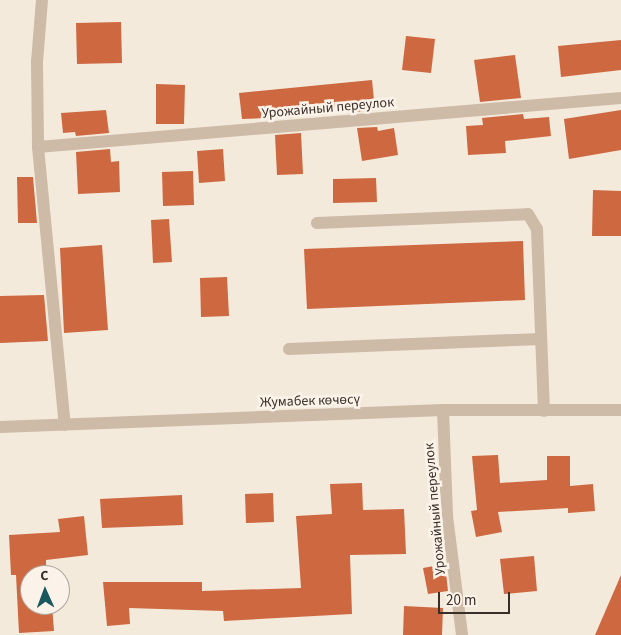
<!DOCTYPE html>
<meta charset="utf-8">
<style>
body{margin:0}
#map{position:relative;width:621px;height:635px;overflow:hidden;background:#f4eadc;font-family:"Source Sans 3",sans-serif}
div>[style]{position:absolute}
.building>*{inset:0;background:#ce6840}
.minor>*{height:12px;margin:-6px;padding:0 6px;transform-origin:6px;border-radius:6px;background:#cdbaa7}
span{translate:-50% -50%;white-space:nowrap;text-align:center;line-height:1.15;-webkit-text-stroke:5px #fbf3e9;paint-order:stroke}
.street-label{font-size:14px;color:#392e28}
.north{position:absolute;left:20px;top:565px;width:50px;height:50px;box-sizing:border-box;background:#fbf3e9;border:1px solid #ada49c;border-radius:50%;rotate:358deg;font-size:14px;font-weight:700;line-height:20px;text-align:center;color:#392e28}
.north::after{content:'';display:block;margin:auto;width:18px;height:22px;background:#1a575e;clip-path:polygon(50% 0,100% 100%,50% 72%,0 100%)}
.scale{position:absolute;left:438px;top:592px;width:72px;height:22px;box-sizing:border-box;border:2px solid #392e28;border-top:0;padding-left:6px;font-size:15px;line-height:18px;white-space:nowrap;color:#392e28;-webkit-text-stroke:4px #fbf3e9;paint-order:stroke}
</style>
<div id="map">
<div class="building">
<div style="clip-path:polygon(121px 22px,122px 63px,77px 64px,76px 23px)"></div>
<div style="clip-path:polygon(406px 36px,435px 39px,431px 73px,402px 70px)"></div>
<div style="clip-path:polygon(621px 40px,621px 70px,561px 77px,558px 46px)"></div>
<div style="clip-path:polygon(515px 55px,521px 98px,480px 102px,474px 60px)"></div>
<div style="clip-path:polygon(372px 80px,375px 110px,354px 112px,353px 105px,300px 111px,300px 117px,242px 119px,239px 93px)"></div>
<div style="clip-path:polygon(156px 84px,185px 85px,184px 124px,156px 124px)"></div>
<div style="clip-path:polygon(106px 110px,109px 133px,76px 136px,75px 132px,63px 133px,61px 113px)"></div>
<div style="clip-path:polygon(621px 110px,621px 150px,569px 159px,564px 119px)"></div>
<div style="clip-path:polygon(523px 114px,524px 119px,549px 117px,551px 136px,505px 141px,506px 153px,468px 155px,466px 126px,483px 125px,482px 118px)"></div>
<div style="clip-path:polygon(377px 127px,378px 131px,394px 128px,398px 155px,362px 161px,357px 128px)"></div>
<div style="clip-path:polygon(301px 133px,303px 174px,277px 175px,275px 135px)"></div>
<div style="clip-path:polygon(110px 149px,111px 162px,119px 161px,120px 192px,78px 194px,76px 152px)"></div>
<div style="clip-path:polygon(223px 149px,225px 181px,199px 183px,197px 151px)"></div>
<div style="clip-path:polygon(193px 171px,194px 205px,163px 206px,162px 172px)"></div>
<div style="clip-path:polygon(17px 177px,33px 177px,37px 223px,18px 223px)"></div>
<div style="clip-path:polygon(376px 178px,377px 202px,333px 203px,333px 179px)"></div>
<div style="clip-path:polygon(593px 190px,621px 191px,621px 236px,592px 236px)"></div>
<div style="clip-path:polygon(169px 219px,172px 262px,153px 263px,151px 220px)"></div>
<div style="clip-path:polygon(523px 241px,525px 300px,307px 309px,304px 249px)"></div>
<div style="clip-path:polygon(102px 245px,108px 330px,64px 333px,60px 248px)"></div>
<div style="clip-path:polygon(227px 277px,229px 316px,201px 317px,200px 278px)"></div>
<div style="clip-path:polygon(44px 295px,48px 341px,0 343px,0 296px)"></div>
<div style="clip-path:polygon(498px 455px,500px 483px,547px 480px,547px 456px,570px 456px,570px 486px,593px 484px,595px 511px,568px 513px,568px 508px,498px 512px,502px 532px,476px 537px,471px 511px,477px 510px,472px 456px)"></div>
<div style="clip-path:polygon(362px 483px,363px 510px,404px 509px,406px 554px,350px 555px,352px 614px,224px 621px,223px 611px,129px 608px,130px 624px,107px 626px,103px 582px,202px 582px,202px 591px,301px 588px,296px 516px,332px 514px,330px 484px)"></div>
<div style="clip-path:polygon(273px 493px,274px 522px,246px 523px,245px 494px)"></div>
<div style="clip-path:polygon(182px 495px,183px 525px,102px 528px,100px 499px)"></div>
<div style="clip-path:polygon(84px 516px,88px 555px,46px 560px,46px 575px,30px 575px,30px 605px,52px 605px,54px 631px,19px 633px,16px 575px,11px 575px,9px 535px,60px 532px,58px 519px)"></div>
<div style="clip-path:polygon(534px 556px,537px 591px,504px 594px,500px 559px)"></div>
<div style="clip-path:polygon(445px 564px,448px 591px,428px 594px,423px 568px)"></div>
<div style="clip-path:polygon(621px 575px,621px 635px,595px 635px)"></div>
<div style="clip-path:polygon(404px 606px,443px 608px,442px 635px,403px 635px)"></div>
</div>
<div class="minor">
<div style="left:42px;top:0;width:62px;rotate:94.6deg"></div>
<div style="left:37px;top:62px;width:85px;rotate:89.3deg"></div>
<div style="left:38px;top:147px;width:279px;rotate:84.5deg"></div>
<div style="left:38px;top:147px;width:585px;rotate:-4.8deg"></div>
<div style="left:317px;top:223px;width:211px;rotate:-2.4deg"></div>
<div style="left:528px;top:214px;width:17px;rotate:59deg"></div>
<div style="left:537px;top:229px;width:182px;rotate:87.8deg"></div>
<div style="left:289px;top:349px;width:252px;rotate:-2.3deg"></div>
<div style="left:443px;top:410px;width:106px;rotate:87.8deg"></div>
<div style="left:447px;top:516px;width:120px;rotate:82.8deg"></div>
<div style="left:0;top:427px;width:443px;rotate:-2.2deg"></div>
<div style="left:443px;top:410px;width:178px"></div>
</div>
<div class="street-label">
<span style="left:328px;top:108px;rotate:-5deg">Урожайный переулок</span>
<span style="left:310px;top:401px;rotate:-2deg">Жумабек көчөсү</span>
<span style="left:435px;top:509px;rotate:-95deg">Урожайный переулок</span>
</div>
<div class="north">С</div>
<div class="scale">20 m</div>
</div>
